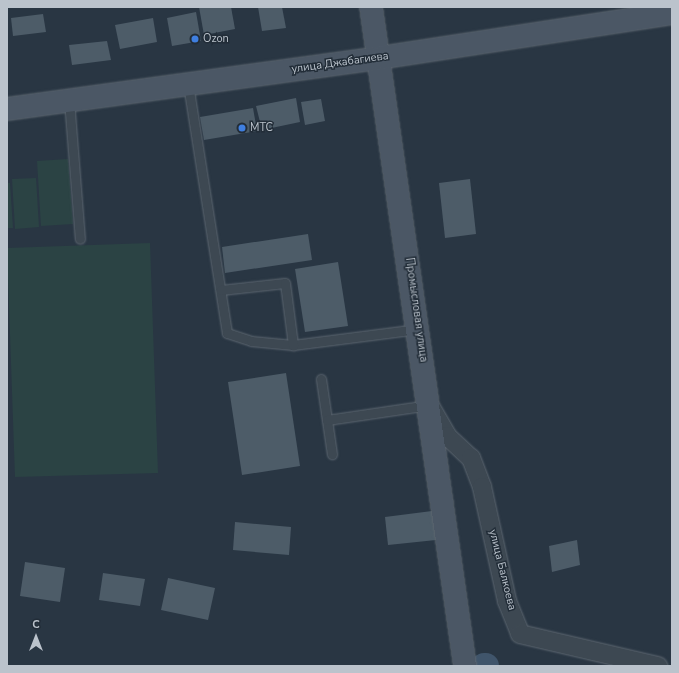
<!DOCTYPE html>
<meta charset="utf-8">
<style>
body{margin:0}
#map{position:relative;width:679px;height:673px;overflow:hidden;background:#293643;font-family:"Nunito Sans",sans-serif}
div>[style]{position:absolute}
.green>*{inset:0;background:#2b4344}
.river>*{height:26px;margin:-13px;padding:0 13px;transform-origin:13px;border-radius:13px;background:#40556b}
.building>*{inset:0;background:#4d5c68}
.roads{filter:drop-shadow(0 0 1px #5c6670) drop-shadow(0 0 1px #5c6670)}
.lane>*{height:9px;margin:-4.5px;padding:0 4.5px;transform-origin:4.5px;border-radius:4.5px;background:#3d4852}
.street>*{height:18px;margin:-9px;padding:0 9px;transform-origin:9px;border-radius:9px;background:#3d4852}
.secondary>*{height:22px;margin:-11px;padding:0 11px;transform-origin:11px;border-radius:11px;background:#4b5765}
.dots>*{width:11px;height:11px;translate:-50% -50%;box-sizing:border-box;border:2px solid #222d38;border-radius:50%}
span{translate:-50% -50%;white-space:nowrap;text-align:center;line-height:1.15;-webkit-text-stroke:3px #222d38;paint-order:stroke}
.poi-label{font-size:11px;color:#bbc3cc}
.left{translate:0 -50%;text-align:left}
.street-label{font-size:11px;color:#bbc3cc}
.frame{position:absolute;inset:0;border:8px solid #bbc3cc;pointer-events:none}
.north{position:absolute;left:16px;top:617px;width:40px;height:40px;-webkit-text-stroke:3px #222d38;paint-order:stroke;rotate:0deg;font-size:11px;font-weight:700;line-height:16px;text-align:center;color:#bbc3cc}
.north::after{content:'';display:block;margin:auto;width:14px;height:18px;background:#bbc3cc;clip-path:polygon(50% 0,100% 100%,50% 72%,0 100%)}
</style>
<div id="map">
<div class="green">
<div style="clip-path:polygon(68px 159px,73px 224px,41px 226px,37px 161px)"></div>
<div style="clip-path:polygon(36px 178px,39px 227px,15px 229px,12px 179px)"></div>
<div style="clip-path:polygon(7px 183px,10px 183px,13px 228px,7px 228px)"></div>
<div style="clip-path:polygon(150px 243px,158px 473px,15px 477px,7px 248px)"></div>
</div>
<div class="river">
<div style="left:484px;top:666px;width:2px"></div>
</div>
<div class="building">
<div style="clip-path:polygon(199px 7px,231px 7px,235px 29px,204px 35px)"></div>
<div style="clip-path:polygon(258px 7px,282px 7px,286px 28px,262px 31px)"></div>
<div style="clip-path:polygon(196px 12px,201px 41px,172px 46px,167px 18px)"></div>
<div style="clip-path:polygon(43px 14px,46px 32px,13px 36px,11px 18px)"></div>
<div style="clip-path:polygon(153px 18px,157px 42px,120px 49px,115px 25px)"></div>
<div style="clip-path:polygon(107px 41px,111px 60px,72px 65px,69px 45px)"></div>
<div style="clip-path:polygon(296px 98px,300px 122px,262px 130px,256px 106px)"></div>
<div style="clip-path:polygon(321px 99px,325px 121px,305px 125px,301px 102px)"></div>
<div style="clip-path:polygon(253px 108px,257px 131px,204px 140px,200px 117px)"></div>
<div style="clip-path:polygon(470px 179px,476px 234px,445px 238px,439px 183px)"></div>
<div style="clip-path:polygon(308px 234px,312px 260px,225px 273px,222px 247px)"></div>
<div style="clip-path:polygon(338px 262px,348px 326px,305px 332px,295px 269px)"></div>
<div style="clip-path:polygon(286px 373px,300px 466px,242px 475px,228px 382px)"></div>
<div style="clip-path:polygon(432px 511px,436px 540px,388px 545px,385px 517px)"></div>
<div style="clip-path:polygon(235px 522px,291px 527px,289px 555px,233px 550px)"></div>
<div style="clip-path:polygon(577px 540px,580px 565px,552px 572px,549px 546px)"></div>
<div style="clip-path:polygon(25px 562px,65px 568px,60px 602px,20px 596px)"></div>
<div style="clip-path:polygon(103px 573px,145px 579px,140px 606px,99px 600px)"></div>
<div style="clip-path:polygon(168px 578px,215px 588px,208px 620px,161px 610px)"></div>
</div>
<div class="roads">
<div class="lane">
<div style="left:188px;top:84px;width:252px;rotate:81.1deg"></div>
<div style="left:227px;top:333px;width:25px;rotate:18deg"></div>
<div style="left:251px;top:341px;width:42px;rotate:5.4deg"></div>
<div style="left:293px;top:345px;width:126px;rotate:-7.3deg"></div>
<div style="left:69px;top:100px;width:139px;rotate:85.5deg"></div>
<div style="left:221px;top:290px;width:64px;rotate:-6.2deg"></div>
<div style="left:285px;top:283px;width:63px;rotate:82.6deg"></div>
<div style="left:321px;top:379px;width:76px;rotate:81.7deg"></div>
<div style="left:327px;top:420px;width:103px;rotate:-8.4deg"></div>
</div>
<div class="street">
<div style="left:430px;top:406px;width:34px;rotate:60deg"></div>
<div style="left:447px;top:436px;width:33px;rotate:43deg"></div>
<div style="left:471px;top:458px;width:31px;rotate:69deg"></div>
<div style="left:482px;top:487px;width:117px;rotate:77.6deg"></div>
<div style="left:507px;top:601px;width:35px;rotate:68deg"></div>
<div style="left:520px;top:634px;width:142px;rotate:13.1deg"></div>
</div>
<div class="secondary">
<div style="left:371px;top:7px;width:666px;rotate:81.88deg"></div>
<div style="left:7px;top:109px;width:375px;rotate:-7.8deg"></div>
<div style="left:379px;top:58px;width:296px;rotate:-8.7deg"></div>
</div>
</div>
<div class="dots">
<div style="left:195px;top:39px;background:#3f7fe0"></div>
<div style="left:242px;top:128px;background:#3f7fe0"></div>
</div>
<div class="poi-label">
<span class="left" style="left:203px;top:39px">Ozon</span>
<span class="left" style="left:250px;top:128px">МТС</span>
</div>
<div class="street-label">
<span style="left:340px;top:63px;rotate:-8deg">улица Джабагиева</span>
<span style="left:416px;top:310px;rotate:82deg">Промысловая улица</span>
<span style="left:502px;top:570px;rotate:76deg">улица Балкоева</span>
</div>
<div class="frame"></div>
<div class="north">С</div>
</div>
